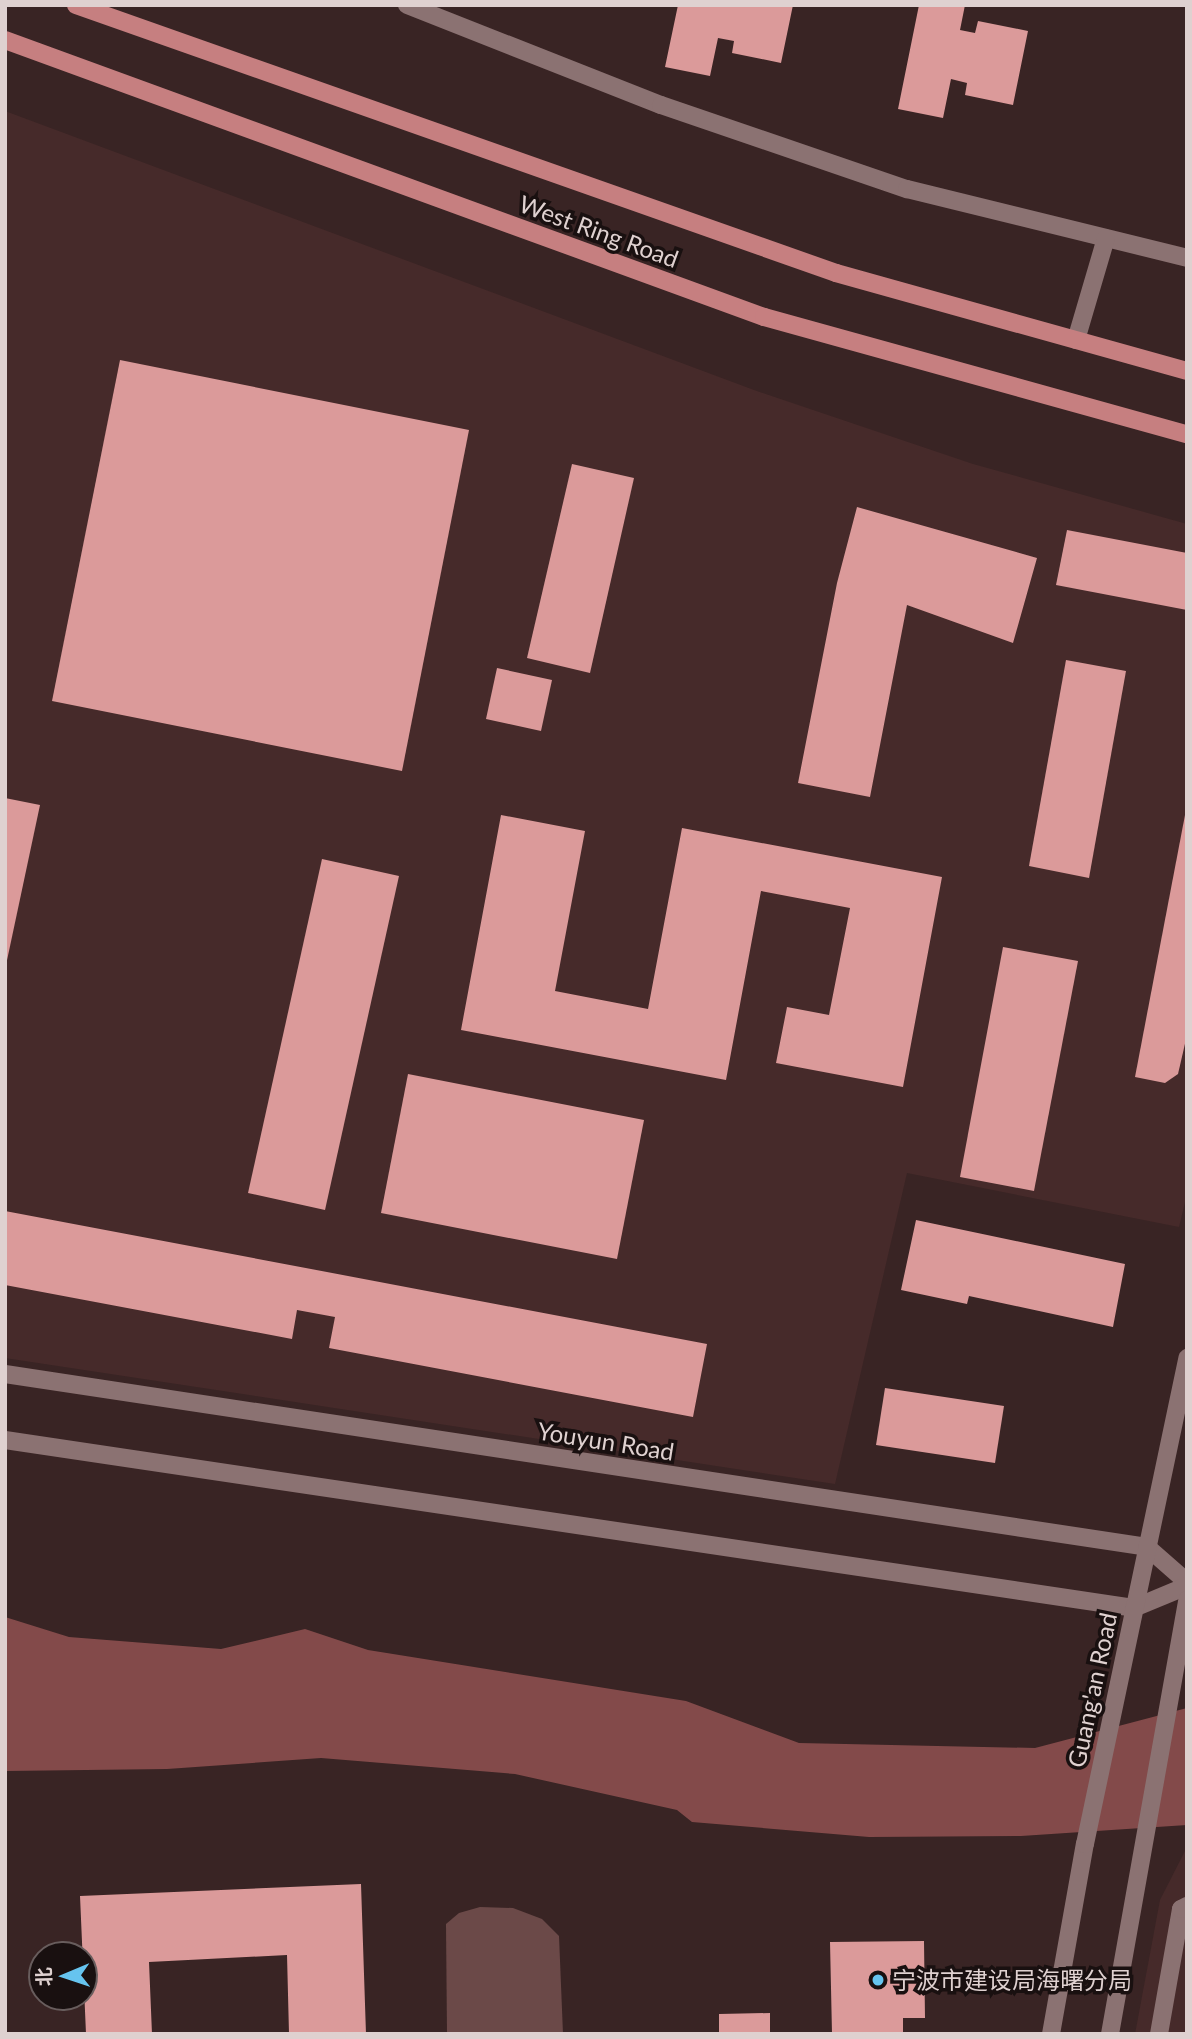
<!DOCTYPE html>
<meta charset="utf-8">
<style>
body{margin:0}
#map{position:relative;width:1192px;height:2039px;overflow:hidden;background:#392424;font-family:Lato,"Noto Sans SC",sans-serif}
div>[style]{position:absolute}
.built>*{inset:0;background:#462a2a}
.green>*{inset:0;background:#6b4948}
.water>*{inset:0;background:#834a4a}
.building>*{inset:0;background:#db9a9a}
.service>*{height:18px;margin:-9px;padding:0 9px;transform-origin:9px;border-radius:9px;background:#8b7272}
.tertiary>*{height:18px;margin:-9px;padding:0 9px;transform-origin:9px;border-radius:9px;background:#8b7272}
.primary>*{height:18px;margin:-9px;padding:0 9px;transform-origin:9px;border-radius:9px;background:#c67f80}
.dots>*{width:19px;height:19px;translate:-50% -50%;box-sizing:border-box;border:4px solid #191010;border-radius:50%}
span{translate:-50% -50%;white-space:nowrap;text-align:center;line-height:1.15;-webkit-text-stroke:7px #191010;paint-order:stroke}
.street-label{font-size:24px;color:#dfd1d0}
.poi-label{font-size:24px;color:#dfd1d0}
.left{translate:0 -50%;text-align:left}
.frame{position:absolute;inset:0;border:7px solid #dfd1d0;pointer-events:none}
.north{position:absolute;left:28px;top:1941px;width:70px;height:70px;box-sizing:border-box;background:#191010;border:2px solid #685d5d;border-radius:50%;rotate:268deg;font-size:19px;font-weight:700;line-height:28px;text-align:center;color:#dfd1d0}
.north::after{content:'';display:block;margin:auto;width:24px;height:32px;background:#66c4ef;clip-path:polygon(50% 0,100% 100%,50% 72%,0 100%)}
</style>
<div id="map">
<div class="built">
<div style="clip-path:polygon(5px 111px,754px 390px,973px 464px,1187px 524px,1187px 1194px,1179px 1227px,907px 1173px,835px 1484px,5px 1358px)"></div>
<div style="clip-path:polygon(1187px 1847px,1187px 2034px,1135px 2034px,1160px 1900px)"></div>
</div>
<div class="green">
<div style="clip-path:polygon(480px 1907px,513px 1908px,542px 1919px,559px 1936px,563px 2034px,447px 2034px,446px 1924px,459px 1913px)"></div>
</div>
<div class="water">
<div style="clip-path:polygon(5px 1617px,69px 1637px,221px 1649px,305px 1629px,368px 1650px,686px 1701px,799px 1743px,1035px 1748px,1187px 1708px,1187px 1825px,1021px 1836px,869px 1837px,692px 1822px,677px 1810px,515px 1774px,321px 1758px,167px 1769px,5px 1771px)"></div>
</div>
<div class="building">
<div style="clip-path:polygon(678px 5px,793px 5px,781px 63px,732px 53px,734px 41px,718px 38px,710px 76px,665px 67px)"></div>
<div style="clip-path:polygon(919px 5px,965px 5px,960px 30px,975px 33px,978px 21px,1028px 31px,1013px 105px,965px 95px,967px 83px,951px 79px,943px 118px,898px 109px)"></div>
<div style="clip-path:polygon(120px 360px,469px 430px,402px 771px,52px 701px)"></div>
<div style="clip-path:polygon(572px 464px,634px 478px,590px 673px,527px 658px)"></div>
<div style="clip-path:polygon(857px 507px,1037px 558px,1013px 643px,907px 605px,870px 797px,798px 783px,837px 583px)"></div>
<div style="clip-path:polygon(1067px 530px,1187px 553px,1187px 610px,1056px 585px)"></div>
<div style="clip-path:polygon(1066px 660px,1126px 671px,1089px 878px,1029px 866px)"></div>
<div style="clip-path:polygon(497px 668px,552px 680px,541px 731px,486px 719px)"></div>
<div style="clip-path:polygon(5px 798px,40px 805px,6px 965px,5px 965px)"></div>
<div style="clip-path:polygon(501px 815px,585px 831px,555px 991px,648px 1009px,682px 828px,942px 877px,903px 1087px,776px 1063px,787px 1007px,829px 1015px,850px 908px,761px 891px,726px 1080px,461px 1030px)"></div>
<div style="clip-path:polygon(1185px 815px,1187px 1035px,1178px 1074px,1165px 1083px,1135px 1077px)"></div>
<div style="clip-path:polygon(322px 859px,399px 876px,325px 1210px,248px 1193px)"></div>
<div style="clip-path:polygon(1003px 947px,1078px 961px,1034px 1191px,960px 1177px)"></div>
<div style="clip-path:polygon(408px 1074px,644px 1120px,617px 1259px,381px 1213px)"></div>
<div style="clip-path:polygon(5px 1211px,707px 1344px,693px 1417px,329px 1348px,335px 1317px,297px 1310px,292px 1339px,5px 1285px)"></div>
<div style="clip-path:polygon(916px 1220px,1125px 1264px,1113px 1327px,969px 1296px,967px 1304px,901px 1290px)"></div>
<div style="clip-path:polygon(885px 1388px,1004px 1406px,995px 1463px,876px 1445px)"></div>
<div style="clip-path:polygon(361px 1884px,366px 2034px,289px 2034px,287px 1955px,149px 1962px,152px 2034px,86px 2034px,80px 1896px)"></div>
<div style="clip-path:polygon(924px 1941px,925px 2018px,903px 2018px,903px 2034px,832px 2034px,830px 1942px)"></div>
<div style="clip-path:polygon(770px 2013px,770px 2034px,719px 2034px,719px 2014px)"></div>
</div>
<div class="service">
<div style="left:407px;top:5px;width:273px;rotate:21.5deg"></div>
<div style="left:661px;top:105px;width:260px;rotate:18.9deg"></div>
<div style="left:907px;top:189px;width:288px;rotate:13.8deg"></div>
<div style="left:1076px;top:340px;width:106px;rotate:-73.6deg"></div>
<div style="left:1159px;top:2034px;width:127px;rotate:-80deg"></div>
<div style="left:1181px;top:1909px;width:7px;rotate:-27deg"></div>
</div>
<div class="tertiary">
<div style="left:5px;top:1374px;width:1155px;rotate:8.61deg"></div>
<div style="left:1147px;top:1547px;width:53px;rotate:41.2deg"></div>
<div style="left:5px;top:1440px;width:1141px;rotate:8.46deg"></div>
<div style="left:1134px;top:1608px;width:57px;rotate:-22.5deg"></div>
<div style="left:1051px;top:2034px;width:193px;rotate:-79.9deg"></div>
<div style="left:1085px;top:1844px;width:497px;rotate:-78.1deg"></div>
<div style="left:1110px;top:2034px;width:441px;rotate:-79.9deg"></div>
</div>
<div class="primary">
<div style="left:76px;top:5px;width:806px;rotate:19.42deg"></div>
<div style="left:836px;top:273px;width:364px;rotate:15.6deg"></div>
<div style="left:5px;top:40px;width:808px;rotate:20.05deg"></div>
<div style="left:764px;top:317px;width:439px;rotate:15.5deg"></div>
</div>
<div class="dots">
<div style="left:878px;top:1980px;background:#66c4ef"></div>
</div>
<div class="street-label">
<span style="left:599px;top:231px;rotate:20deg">West Ring Road</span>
<span style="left:606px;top:1441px;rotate:9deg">Youyun Road</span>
<span style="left:1092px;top:1690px;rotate:-78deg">Guang'an Road</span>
</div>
<div class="poi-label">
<span class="left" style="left:892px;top:1980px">宁波市建设局海曙分局</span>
</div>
<div class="frame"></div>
<div class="north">北</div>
</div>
